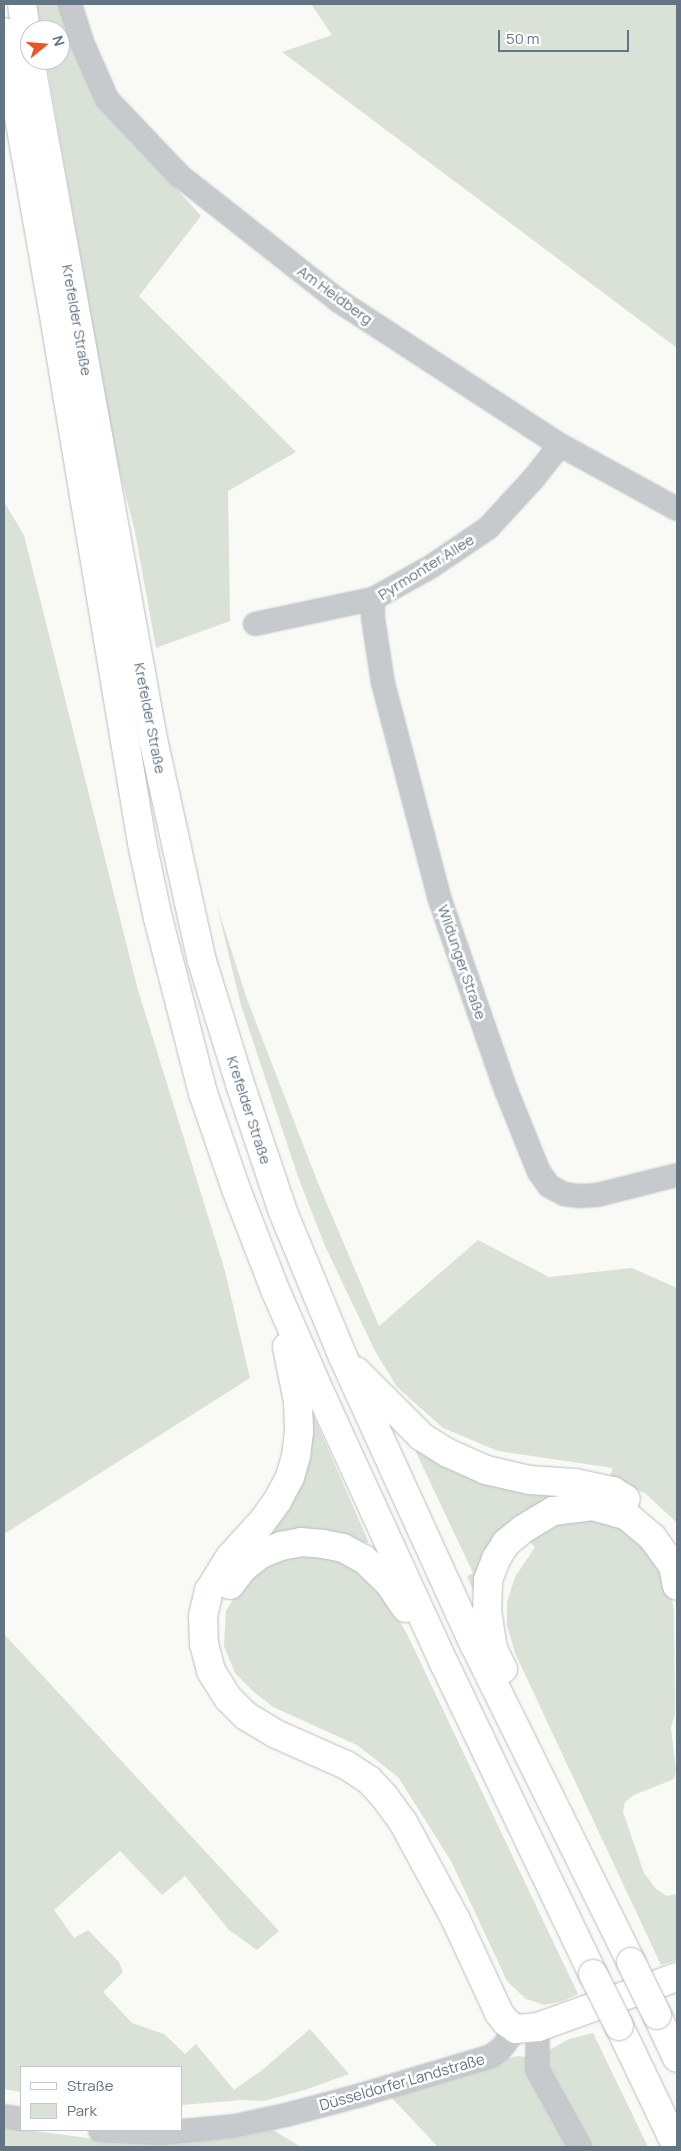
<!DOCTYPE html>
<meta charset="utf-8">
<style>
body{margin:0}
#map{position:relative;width:681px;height:2151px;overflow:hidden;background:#f9f9f6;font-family:Manrope,sans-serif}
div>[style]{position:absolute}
.green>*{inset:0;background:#dae1d7}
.roads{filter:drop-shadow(0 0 1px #b9bdc1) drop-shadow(0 0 1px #b9bdc1)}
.minor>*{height:22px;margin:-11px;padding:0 11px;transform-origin:11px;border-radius:11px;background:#c6cacd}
.major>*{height:28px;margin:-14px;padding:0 14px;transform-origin:14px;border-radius:14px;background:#fff}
.highway>*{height:28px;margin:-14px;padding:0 14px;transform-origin:14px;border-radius:14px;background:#fff}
.bridges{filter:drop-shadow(0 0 1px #b9bcbf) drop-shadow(0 0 1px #b9bcbf)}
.highway-bridge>*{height:28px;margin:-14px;padding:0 14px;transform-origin:14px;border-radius:14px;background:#fff}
span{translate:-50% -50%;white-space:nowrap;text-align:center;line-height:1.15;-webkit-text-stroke:5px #fff;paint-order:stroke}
.street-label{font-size:15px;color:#637482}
.frame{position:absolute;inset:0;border:5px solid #637482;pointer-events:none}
.legend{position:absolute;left:20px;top:2066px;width:162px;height:65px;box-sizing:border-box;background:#fff;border:1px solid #c1c7cd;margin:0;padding:6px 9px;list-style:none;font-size:15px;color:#637482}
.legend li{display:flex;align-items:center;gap:10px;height:25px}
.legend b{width:25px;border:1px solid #c1c7cd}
.north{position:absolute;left:20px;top:20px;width:50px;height:50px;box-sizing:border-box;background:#fff;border:1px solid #c1c7cd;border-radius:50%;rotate:73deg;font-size:14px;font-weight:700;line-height:20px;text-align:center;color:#637482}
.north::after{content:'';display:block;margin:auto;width:18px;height:22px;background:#e85626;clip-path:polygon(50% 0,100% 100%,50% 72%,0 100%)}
.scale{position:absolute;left:498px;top:30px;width:131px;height:22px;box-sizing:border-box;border:2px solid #637482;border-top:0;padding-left:6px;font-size:15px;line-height:18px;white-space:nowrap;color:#637482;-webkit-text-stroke:4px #fff;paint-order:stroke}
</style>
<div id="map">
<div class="green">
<div style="clip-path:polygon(37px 4px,64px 4px,165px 176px,201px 216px,139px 296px,296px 452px,228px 491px,230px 621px,156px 648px,135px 532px,115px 453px,46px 60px,60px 60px,60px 30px,41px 30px)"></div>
<div style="clip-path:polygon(311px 4px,677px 4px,677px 348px,282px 52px,332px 35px)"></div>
<div style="clip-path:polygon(4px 502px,24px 535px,138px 990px,225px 1271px,250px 1378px,4px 1534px)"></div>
<div style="clip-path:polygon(217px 906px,247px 999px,318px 1183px,379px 1326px,478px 1240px,549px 1277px,632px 1268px,677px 1288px,677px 1523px,645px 1493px,609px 1479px,613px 1468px,498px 1451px,443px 1428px,397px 1387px,375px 1351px,325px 1246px,298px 1177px,240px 1002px)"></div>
<div style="clip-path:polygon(312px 1412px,369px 1543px,256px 1540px)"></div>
<div style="clip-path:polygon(407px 1433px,582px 1490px,558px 1500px,476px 1597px,467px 1576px,473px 1573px)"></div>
<div style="clip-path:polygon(594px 1519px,619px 1527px,652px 1552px,671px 1593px,674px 1611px,675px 1714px,671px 1728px,676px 1771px,674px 1779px,634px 1795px,625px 1802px,623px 1812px,644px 1873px,656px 1889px,667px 1896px,677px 1894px,677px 1960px,661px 1965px,515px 1653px,507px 1626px,507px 1602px,515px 1577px,535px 1547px,530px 1542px,548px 1529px,565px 1521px)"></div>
<div style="clip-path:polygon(305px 1552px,349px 1563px,386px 1597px,407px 1634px,578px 1994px,563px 2001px,545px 2005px,526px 1999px,507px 1981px,451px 1861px,398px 1777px,357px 1745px,273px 1707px,254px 1692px,235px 1673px,224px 1646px,226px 1611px,242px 1585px,276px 1557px)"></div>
<div style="clip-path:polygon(4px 1634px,279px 1931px,257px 1950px,229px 1930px,185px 1876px,162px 1895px,120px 1851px,54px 1910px,74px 1938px,88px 1930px,119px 1962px,123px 1972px,103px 1992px,132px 2023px,164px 2034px,185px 2054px,196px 2044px,234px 2090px,262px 2070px,310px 2029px,349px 2074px,305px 2090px,264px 2101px,242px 2100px,181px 2105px,181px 2067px,21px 2067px,21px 2092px,4px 2089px)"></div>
<div style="clip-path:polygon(593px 2033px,648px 2147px,589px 2147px,544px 2066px,546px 2052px,569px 2039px)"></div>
<div style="clip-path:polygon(517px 2056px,526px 2057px,574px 2147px,438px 2147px,391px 2097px)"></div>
<div style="clip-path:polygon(4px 2127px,126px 2143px,161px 2143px,239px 2138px,273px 2130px,301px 2147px,4px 2147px)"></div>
</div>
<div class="roads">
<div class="minor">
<div style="left:70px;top:4px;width:40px;rotate:72deg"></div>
<div style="left:82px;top:42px;width:62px;rotate:66.3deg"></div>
<div style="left:107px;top:99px;width:106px;rotate:46.5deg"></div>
<div style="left:180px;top:176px;width:202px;rotate:38.2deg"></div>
<div style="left:339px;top:301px;width:264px;rotate:33.1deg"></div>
<div style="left:560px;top:445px;width:133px;rotate:28.7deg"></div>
<div style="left:373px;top:599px;width:19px;rotate:90deg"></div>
<div style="left:373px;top:618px;width:66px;rotate:81.3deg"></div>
<div style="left:383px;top:683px;width:221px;rotate:75.3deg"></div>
<div style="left:439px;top:897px;width:204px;rotate:70.9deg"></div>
<div style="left:506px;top:1090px;width:88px;rotate:68.1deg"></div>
<div style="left:539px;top:1172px;width:17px;rotate:54deg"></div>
<div style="left:549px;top:1186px;width:17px;rotate:28deg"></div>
<div style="left:564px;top:1194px;width:15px;rotate:8deg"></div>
<div style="left:579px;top:1196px;width:18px;rotate:-3deg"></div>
<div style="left:597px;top:1195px;width:82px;rotate:-14deg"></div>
<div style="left:255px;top:624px;width:121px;rotate:-12deg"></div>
<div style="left:373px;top:599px;width:68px;rotate:-29.2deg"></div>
<div style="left:432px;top:566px;width:68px;rotate:-34.2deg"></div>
<div style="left:488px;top:528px;width:68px;rotate:-47.4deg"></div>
<div style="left:534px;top:478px;width:42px;rotate:-51.8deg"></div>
<div style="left:538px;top:2027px;width:42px;rotate:91.4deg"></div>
<div style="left:537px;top:2069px;width:89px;rotate:61.1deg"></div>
<div style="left:4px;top:2116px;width:17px;rotate:10deg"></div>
<div style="left:100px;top:2130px;width:61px;rotate:2.8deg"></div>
<div style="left:161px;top:2133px;width:74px;rotate:-5.4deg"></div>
<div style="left:235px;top:2126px;width:52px;rotate:-12.2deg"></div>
<div style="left:286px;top:2115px;width:78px;rotate:-14.9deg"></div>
<div style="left:361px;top:2095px;width:136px;rotate:-16.7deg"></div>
<div style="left:491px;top:2056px;width:12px;rotate:-35deg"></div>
<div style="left:501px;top:2049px;width:25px;rotate:-53deg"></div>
</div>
<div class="major">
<div style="left:516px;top:2029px;width:22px;rotate:-5deg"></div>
<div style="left:538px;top:2027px;width:148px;rotate:-19.8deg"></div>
</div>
<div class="highway">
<div style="left:22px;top:4px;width:56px;rotate:81.7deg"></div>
<div style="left:4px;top:32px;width:282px;rotate:80deg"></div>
<div style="left:53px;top:310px;width:540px;rotate:80.52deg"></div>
<div style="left:142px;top:843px;width:77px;rotate:78deg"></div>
<div style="left:158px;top:918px;width:181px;rotate:75.6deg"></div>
<div style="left:203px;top:1093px;width:102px;rotate:71deg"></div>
<div style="left:236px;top:1189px;width:110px;rotate:68.8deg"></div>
<div style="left:276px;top:1292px;width:117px;rotate:66.3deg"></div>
<div style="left:323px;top:1399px;width:290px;rotate:65.4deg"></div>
<div style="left:444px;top:1663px;width:345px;rotate:64.4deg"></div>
<div style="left:30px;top:60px;width:690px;rotate:79.73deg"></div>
<div style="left:153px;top:739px;width:227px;rotate:77.6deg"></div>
<div style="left:202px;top:961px;width:129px;rotate:72.8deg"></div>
<div style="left:240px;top:1084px;width:135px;rotate:71.4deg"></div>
<div style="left:283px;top:1212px;width:157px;rotate:67.5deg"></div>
<div style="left:343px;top:1357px;width:318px;rotate:65.5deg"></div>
<div style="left:475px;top:1646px;width:352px;rotate:63.7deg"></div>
<div style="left:287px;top:1347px;width:55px;rotate:78.5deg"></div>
<div style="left:298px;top:1401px;width:31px;rotate:88deg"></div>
<div style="left:299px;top:1432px;width:24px;rotate:97deg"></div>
<div style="left:296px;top:1456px;width:22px;rotate:106deg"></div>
<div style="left:290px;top:1477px;width:26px;rotate:118deg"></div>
<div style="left:278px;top:1500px;width:29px;rotate:126deg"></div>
<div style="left:261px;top:1523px;width:46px;rotate:132.4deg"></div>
<div style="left:230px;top:1557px;width:39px;rotate:122deg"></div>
<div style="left:209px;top:1590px;width:27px;rotate:103deg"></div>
<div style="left:203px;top:1616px;width:28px;rotate:88deg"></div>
<div style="left:204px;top:1644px;width:28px;rotate:75deg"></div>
<div style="left:211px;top:1671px;width:32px;rotate:58deg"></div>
<div style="left:228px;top:1698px;width:25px;rotate:45deg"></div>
<div style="left:246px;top:1716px;width:35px;rotate:31deg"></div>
<div style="left:276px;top:1734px;width:77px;rotate:23.9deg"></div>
<div style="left:346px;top:1765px;width:27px;rotate:33deg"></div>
<div style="left:369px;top:1780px;width:22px;rotate:47deg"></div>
<div style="left:384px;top:1796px;width:32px;rotate:54deg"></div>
<div style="left:403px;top:1822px;width:109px;rotate:61.6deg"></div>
<div style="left:455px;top:1918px;width:105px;rotate:65.1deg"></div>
<div style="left:499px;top:2013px;width:11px;rotate:52deg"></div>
<div style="left:506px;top:2022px;width:12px;rotate:35deg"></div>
<div style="left:356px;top:1371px;width:93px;rotate:45deg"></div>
<div style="left:422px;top:1437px;width:31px;rotate:32deg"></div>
<div style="left:448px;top:1453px;width:42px;rotate:24.1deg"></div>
<div style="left:486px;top:1470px;width:44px;rotate:13.1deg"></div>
<div style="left:529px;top:1480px;width:46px;rotate:3.7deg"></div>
<div style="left:575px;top:1483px;width:39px;rotate:12deg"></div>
<div style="left:613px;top:1491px;width:15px;rotate:32deg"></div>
<div style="left:230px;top:1585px;width:21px;rotate:-53deg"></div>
<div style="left:243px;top:1568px;width:23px;rotate:-38deg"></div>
<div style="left:261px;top:1554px;width:22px;rotate:-22deg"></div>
<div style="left:281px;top:1546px;width:20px;rotate:-11deg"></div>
<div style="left:301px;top:1542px;width:22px;rotate:5deg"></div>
<div style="left:323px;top:1544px;width:20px;rotate:11deg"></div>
<div style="left:343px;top:1548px;width:24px;rotate:28deg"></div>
<div style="left:364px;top:1559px;width:35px;rotate:44deg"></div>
<div style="left:389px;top:1583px;width:30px;rotate:56deg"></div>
<div style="left:503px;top:1669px;width:22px;rotate:-117deg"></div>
<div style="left:493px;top:1649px;width:37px;rotate:-99deg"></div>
<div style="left:487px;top:1612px;width:32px;rotate:-88deg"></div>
<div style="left:488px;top:1580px;width:22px;rotate:-69deg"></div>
<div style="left:496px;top:1559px;width:19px;rotate:-58deg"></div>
<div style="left:506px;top:1543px;width:22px;rotate:-39deg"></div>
<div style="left:523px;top:1529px;width:35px;rotate:-31deg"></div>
<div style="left:553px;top:1511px;width:40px;rotate:-7.1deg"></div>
<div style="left:593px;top:1506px;width:35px;rotate:16deg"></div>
<div style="left:627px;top:1516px;width:33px;rotate:40deg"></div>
<div style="left:652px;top:1537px;width:36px;rotate:54deg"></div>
<div style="left:673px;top:1566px;width:20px;rotate:79deg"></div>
<div style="left:657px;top:2015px;width:47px;rotate:65.1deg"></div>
<div style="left:619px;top:2026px;width:134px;rotate:64.4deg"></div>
</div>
</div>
<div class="bridges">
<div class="highway-bridge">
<div style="left:631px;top:1962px;width:59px;rotate:63.9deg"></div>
<div style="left:593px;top:1974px;width:58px;rotate:63.4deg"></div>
</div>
</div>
<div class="street-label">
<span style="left:335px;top:295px;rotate:36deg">Am Heidberg</span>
<span style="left:77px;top:320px;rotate:80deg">Krefelder Straße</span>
<span style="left:426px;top:567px;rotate:-32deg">Pyrmonter Allee</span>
<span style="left:150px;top:718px;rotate:79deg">Krefelder Straße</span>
<span style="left:462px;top:962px;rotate:71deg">Wildunger Straße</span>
<span style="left:249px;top:1110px;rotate:72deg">Krefelder Straße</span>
<span style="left:402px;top:2082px;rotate:-16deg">Düsseldorfer Landstraße</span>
</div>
<div class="frame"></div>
<ul class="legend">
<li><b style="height:6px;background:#fff"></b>Straße</li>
<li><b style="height:14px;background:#dae1d7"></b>Park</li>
</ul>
<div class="north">N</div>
<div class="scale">50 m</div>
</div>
